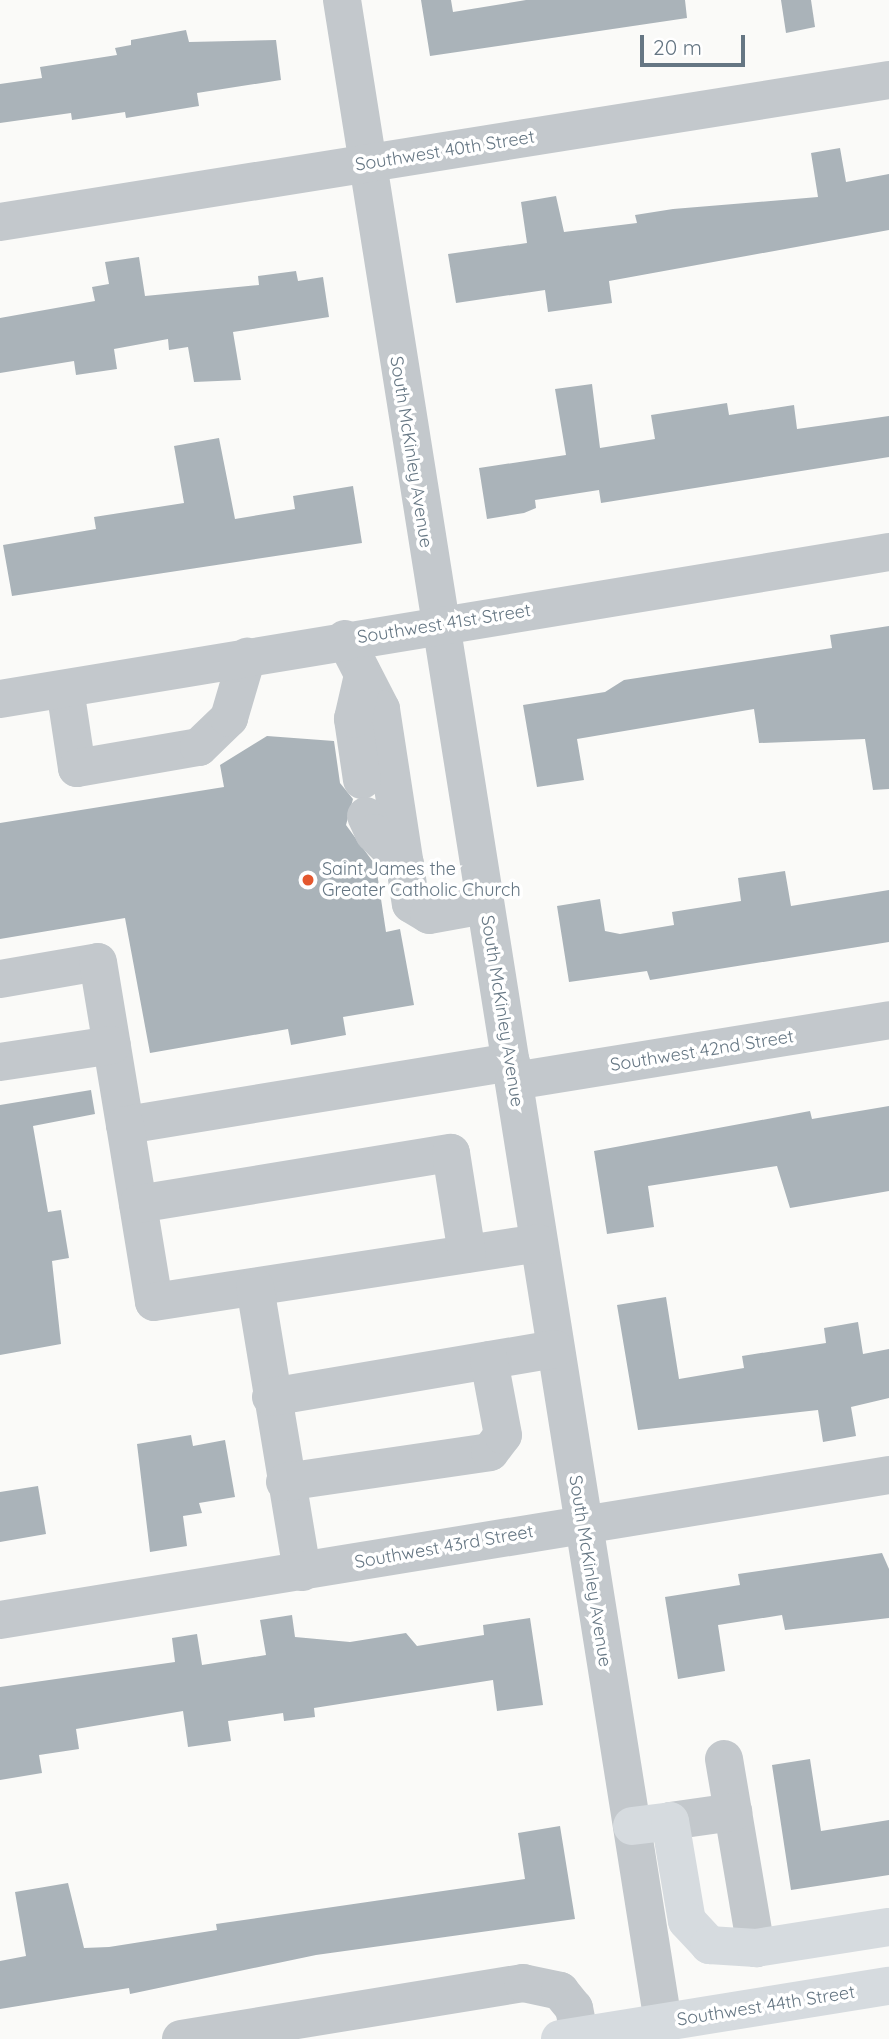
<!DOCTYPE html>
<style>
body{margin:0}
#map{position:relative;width:889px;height:2039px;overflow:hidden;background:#fafaf8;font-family:Quicksand,sans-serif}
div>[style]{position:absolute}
.building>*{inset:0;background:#aab3b9}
.minor>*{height:38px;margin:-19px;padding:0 19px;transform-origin:19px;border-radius:19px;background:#c3c8cc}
.major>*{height:38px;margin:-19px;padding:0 19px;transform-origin:19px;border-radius:19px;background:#d6dbdf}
.dots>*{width:19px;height:19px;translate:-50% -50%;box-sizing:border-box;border:4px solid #fff;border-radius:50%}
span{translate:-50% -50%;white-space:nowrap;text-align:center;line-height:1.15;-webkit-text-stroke:7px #fff;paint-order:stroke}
.street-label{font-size:18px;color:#657683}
.poi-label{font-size:18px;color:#657683}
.left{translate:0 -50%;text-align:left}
.scale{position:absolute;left:640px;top:35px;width:105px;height:32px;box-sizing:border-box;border:4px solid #657683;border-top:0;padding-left:9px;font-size:21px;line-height:24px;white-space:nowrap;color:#657683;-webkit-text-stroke:5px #fff;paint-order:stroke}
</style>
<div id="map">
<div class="building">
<div style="clip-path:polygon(421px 0,451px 0,453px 12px,526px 0,685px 0,687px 18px,430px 56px)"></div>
<div style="clip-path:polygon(781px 0,811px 0,815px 27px,786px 33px)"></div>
<div style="clip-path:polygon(186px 30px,189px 42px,276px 40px,281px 80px,197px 93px,199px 106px,126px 118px,125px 112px,72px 120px,71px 113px,0 123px,0 84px,42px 78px,40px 67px,117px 55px,115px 48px,131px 45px,131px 40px)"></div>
<div style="clip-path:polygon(840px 148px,846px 182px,889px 174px,889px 230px,609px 281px,612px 303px,548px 312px,545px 290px,456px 303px,448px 254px,527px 243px,521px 202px,556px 196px,564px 232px,637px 223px,635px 215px,673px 209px,818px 197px,811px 153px)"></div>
<div style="clip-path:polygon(139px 257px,145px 296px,259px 285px,258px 276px,296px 271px,298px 281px,323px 277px,329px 317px,233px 332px,241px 380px,194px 382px,188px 347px,169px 350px,168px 339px,114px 349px,117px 369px,76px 375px,74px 361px,0 373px,0 318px,95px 301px,92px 287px,109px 284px,105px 262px)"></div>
<div style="clip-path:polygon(592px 384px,600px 448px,655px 439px,651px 415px,727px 403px,729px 415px,794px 405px,797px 429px,889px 416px,889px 457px,601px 503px,599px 490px,535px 500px,536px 508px,524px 513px,487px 519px,479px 468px,566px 455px,555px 389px)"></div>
<div style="clip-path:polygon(219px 438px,235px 519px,295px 509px,293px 496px,353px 486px,362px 543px,12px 596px,3px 545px,96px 529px,94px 517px,184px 503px,174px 446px)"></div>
<div style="clip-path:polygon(889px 626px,889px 789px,873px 790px,865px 739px,759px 743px,754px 709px,577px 739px,584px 780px,537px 787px,523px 705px,605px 692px,624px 680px,832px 648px,830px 635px)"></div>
<div style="clip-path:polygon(267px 736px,334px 741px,340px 783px,353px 799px,346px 825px,376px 866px,386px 932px,400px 929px,414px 1005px,343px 1017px,346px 1035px,291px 1045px,288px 1029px,150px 1053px,125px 918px,0 939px,0 823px,224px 787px,220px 765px)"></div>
<div style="clip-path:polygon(785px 871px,791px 906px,889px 890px,889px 942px,650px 980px,647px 971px,569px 982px,557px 906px,600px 899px,605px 931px,620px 934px,674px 925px,672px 912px,741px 901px,738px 878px)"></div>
<div style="clip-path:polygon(91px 1090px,95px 1114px,33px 1126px,48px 1212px,61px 1210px,69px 1258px,52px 1261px,61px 1344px,0 1355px,0 1105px)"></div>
<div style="clip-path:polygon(889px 1106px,889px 1191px,790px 1208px,777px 1166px,648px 1186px,654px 1227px,607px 1234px,594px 1151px,810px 1111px,812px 1119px)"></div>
<div style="clip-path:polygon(666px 1297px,679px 1379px,744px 1368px,742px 1356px,826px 1343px,824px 1328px,858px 1322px,863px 1354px,889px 1349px,889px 1398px,851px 1407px,856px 1436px,823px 1442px,818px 1410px,638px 1430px,617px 1305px)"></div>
<div style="clip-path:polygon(191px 1435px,193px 1446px,225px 1440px,235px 1497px,199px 1503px,202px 1513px,183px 1516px,187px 1546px,150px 1552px,137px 1444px)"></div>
<div style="clip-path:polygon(38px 1486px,46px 1534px,0 1542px,0 1492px)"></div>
<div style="clip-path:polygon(882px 1553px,889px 1569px,889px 1618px,785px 1630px,782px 1615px,718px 1625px,725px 1671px,678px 1679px,665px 1597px,740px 1585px,738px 1574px)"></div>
<div style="clip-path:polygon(292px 1615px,295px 1637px,350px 1642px,406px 1633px,417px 1646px,484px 1635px,483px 1625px,530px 1618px,543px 1705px,497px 1711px,493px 1680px,314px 1708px,315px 1717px,284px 1721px,283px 1713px,228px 1721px,231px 1741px,188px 1747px,183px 1711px,76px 1729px,79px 1749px,39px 1755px,42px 1773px,0 1780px,0 1687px,175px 1662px,172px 1638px,197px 1634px,202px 1665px,266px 1655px,260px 1620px)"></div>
<div style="clip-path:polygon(810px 1759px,821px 1831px,889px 1820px,889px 1875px,791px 1890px,772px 1765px)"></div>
<div style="clip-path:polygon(560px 1826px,575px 1919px,316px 1955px,130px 1994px,129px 1988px,0 2009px,0 1961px,26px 1956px,15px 1892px,68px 1883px,84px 1948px,109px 1947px,217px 1930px,216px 1924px,525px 1879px,518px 1833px)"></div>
</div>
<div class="minor">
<div style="left:342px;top:0;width:2048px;rotate:80.98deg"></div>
<div style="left:0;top:222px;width:900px;rotate:-9.08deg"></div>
<div style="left:345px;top:639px;width:79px;rotate:62.8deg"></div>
<div style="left:381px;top:709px;width:197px;rotate:81.3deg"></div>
<div style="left:411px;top:904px;width:21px;rotate:31deg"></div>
<div style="left:429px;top:915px;width:56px;rotate:-10.3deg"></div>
<div style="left:65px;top:689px;width:80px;rotate:81.4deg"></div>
<div style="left:77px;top:768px;width:124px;rotate:-9.8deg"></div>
<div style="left:199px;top:747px;width:42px;rotate:-44deg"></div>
<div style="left:229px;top:718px;width:64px;rotate:-73.6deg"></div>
<div style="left:0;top:699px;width:901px;rotate:-9.39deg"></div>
<div style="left:362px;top:780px;width:62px;rotate:-98.4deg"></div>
<div style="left:353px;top:719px;width:45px;rotate:-77.2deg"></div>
<div style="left:366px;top:816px;width:19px;rotate:65deg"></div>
<div style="left:374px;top:833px;width:44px;rotate:45deg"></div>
<div style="left:0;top:979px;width:99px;rotate:-9.8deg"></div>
<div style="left:98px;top:962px;width:165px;rotate:80.6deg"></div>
<div style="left:0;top:1062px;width:113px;rotate:-8.6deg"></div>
<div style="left:511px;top:1062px;width:391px;rotate:170.7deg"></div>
<div style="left:125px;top:1125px;width:179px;rotate:80.7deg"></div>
<div style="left:154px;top:1302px;width:389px;rotate:-8.7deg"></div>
<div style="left:514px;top:1081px;width:380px;rotate:-9.2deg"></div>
<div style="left:138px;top:1204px;width:317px;rotate:-9.3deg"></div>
<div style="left:451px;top:1153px;width:102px;rotate:81deg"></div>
<div style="left:255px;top:1287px;width:289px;rotate:80.6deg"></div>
<div style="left:271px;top:1397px;width:288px;rotate:-9.6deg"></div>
<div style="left:285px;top:1482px;width:207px;rotate:-8.3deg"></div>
<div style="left:490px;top:1452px;width:21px;rotate:-53deg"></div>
<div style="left:503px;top:1435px;width:76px;rotate:-100.6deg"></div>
<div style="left:0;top:1620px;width:901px;rotate:-9.26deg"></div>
<div style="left:724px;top:1759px;width:192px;rotate:80.4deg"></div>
<div style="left:670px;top:1821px;width:64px;rotate:-8.1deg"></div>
<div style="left:181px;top:2039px;width:347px;rotate:-9.3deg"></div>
<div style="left:523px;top:1983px;width:38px;rotate:12deg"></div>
<div style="left:560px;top:1991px;width:22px;rotate:51deg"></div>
<div style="left:574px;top:2008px;width:32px;rotate:79deg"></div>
</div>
<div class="major">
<div style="left:632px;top:1826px;width:38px;rotate:-7deg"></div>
<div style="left:670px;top:1821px;width:101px;rotate:80.4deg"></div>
<div style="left:687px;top:1921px;width:33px;rotate:47deg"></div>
<div style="left:709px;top:1945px;width:47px;rotate:3.7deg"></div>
<div style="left:756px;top:1948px;width:135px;rotate:-9deg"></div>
<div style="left:560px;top:2039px;width:333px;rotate:-9.2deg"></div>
</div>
<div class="dots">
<div style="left:308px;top:880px;background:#e4572e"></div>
</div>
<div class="street-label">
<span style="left:445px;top:151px;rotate:-9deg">Southwest 40th Street</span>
<span style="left:411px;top:452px;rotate:81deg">South McKinley Avenue</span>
<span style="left:444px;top:624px;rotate:-9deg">Southwest 41st Street</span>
<span style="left:502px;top:1011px;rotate:81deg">South McKinley Avenue</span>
<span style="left:702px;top:1051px;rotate:-9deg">Southwest 42nd Street</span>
<span style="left:444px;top:1547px;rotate:-10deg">Southwest 43rd Street</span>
<span style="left:590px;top:1571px;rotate:81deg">South McKinley Avenue</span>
<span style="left:766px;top:2006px;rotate:-9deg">Southwest 44th Street</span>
</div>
<div class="poi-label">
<span class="left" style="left:322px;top:880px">Saint James the<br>Greater Catholic Church</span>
</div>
<div class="scale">20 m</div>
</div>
